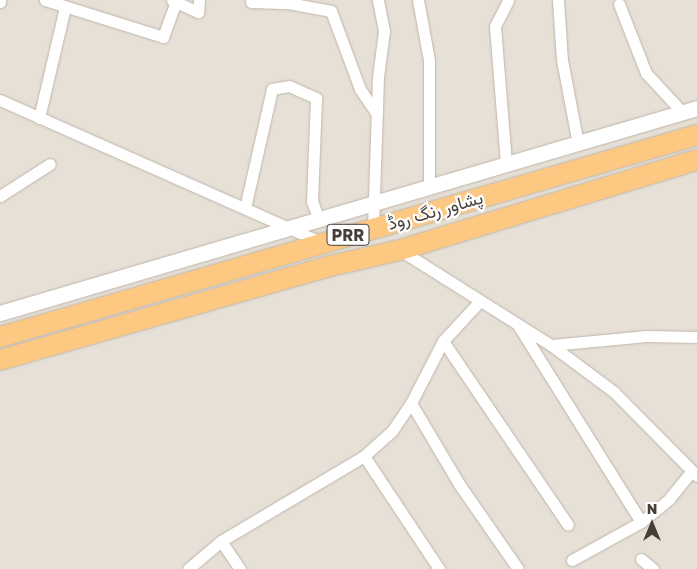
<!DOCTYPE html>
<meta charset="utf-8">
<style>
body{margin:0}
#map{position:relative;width:697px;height:569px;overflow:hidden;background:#f4efe8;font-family:"Golos Text",Vazirmatn,sans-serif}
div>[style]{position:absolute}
.residential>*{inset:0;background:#e7e0d6}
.roads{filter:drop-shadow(0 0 1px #bfb5ab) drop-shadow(0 0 1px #bfb5ab)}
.minor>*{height:11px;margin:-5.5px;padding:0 5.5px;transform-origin:5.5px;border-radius:5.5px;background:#fff}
.tertiary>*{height:15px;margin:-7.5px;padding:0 7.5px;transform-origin:7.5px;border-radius:7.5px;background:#fff}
.trunk>*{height:20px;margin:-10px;padding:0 10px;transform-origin:10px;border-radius:10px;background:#fcc882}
span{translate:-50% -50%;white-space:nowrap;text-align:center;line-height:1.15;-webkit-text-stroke:4.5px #fff;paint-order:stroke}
.shield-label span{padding:1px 4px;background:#fff;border:1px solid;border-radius:4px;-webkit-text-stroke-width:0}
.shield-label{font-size:16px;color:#473f37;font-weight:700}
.street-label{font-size:18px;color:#473f37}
.north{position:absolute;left:627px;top:499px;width:50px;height:50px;-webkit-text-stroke:4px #fff;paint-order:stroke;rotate:0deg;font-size:14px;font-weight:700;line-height:20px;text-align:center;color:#473f37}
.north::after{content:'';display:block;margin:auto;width:18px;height:22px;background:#473f37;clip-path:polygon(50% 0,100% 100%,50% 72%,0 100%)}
</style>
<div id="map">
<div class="residential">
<div style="clip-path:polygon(0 0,697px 0,697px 569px,0 569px)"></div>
</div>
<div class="roads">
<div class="minor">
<div style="left:45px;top:0;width:124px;rotate:17.4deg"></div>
<div style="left:163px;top:37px;width:38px;rotate:-70deg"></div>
<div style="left:172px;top:0;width:29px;rotate:25deg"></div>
<div style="left:198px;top:12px;width:12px;rotate:-85deg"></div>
<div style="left:418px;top:0;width:61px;rotate:79.6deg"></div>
<div style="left:429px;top:60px;width:128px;rotate:90deg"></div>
<div style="left:558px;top:0;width:60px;rotate:86.2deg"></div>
<div style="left:562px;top:60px;width:86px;rotate:79.2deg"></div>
<div style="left:0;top:2px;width:2px;rotate:-90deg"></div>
<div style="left:251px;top:2px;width:37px;rotate:2deg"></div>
<div style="left:288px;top:3px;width:44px;rotate:10.5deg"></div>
<div style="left:331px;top:11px;width:83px;rotate:69.6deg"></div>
<div style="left:360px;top:89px;width:30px;rotate:56deg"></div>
<div style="left:619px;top:4px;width:74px;rotate:68.6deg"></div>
<div style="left:646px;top:73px;width:54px;rotate:47.2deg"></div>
<div style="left:0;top:100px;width:353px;rotate:23.9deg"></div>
<div style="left:39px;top:118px;width:114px;rotate:-76.8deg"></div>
<div style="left:506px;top:163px;width:137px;rotate:-94.6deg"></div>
<div style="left:495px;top:26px;width:29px;rotate:-63deg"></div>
<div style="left:0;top:196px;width:59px;rotate:-32.6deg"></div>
<div style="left:245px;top:208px;width:122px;rotate:-77.2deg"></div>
<div style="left:272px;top:89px;width:17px;rotate:-10deg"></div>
<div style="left:289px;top:86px;width:30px;rotate:24deg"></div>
<div style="left:316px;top:98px;width:103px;rotate:92.2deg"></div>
<div style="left:312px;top:201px;width:20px;rotate:70deg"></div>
<div style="left:373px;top:228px;width:151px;rotate:-88.1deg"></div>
<div style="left:378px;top:77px;width:46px;rotate:-82.6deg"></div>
<div style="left:384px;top:31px;width:32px;rotate:-101deg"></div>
<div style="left:400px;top:250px;width:178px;rotate:32.2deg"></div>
<div style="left:551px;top:345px;width:96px;rotate:-5.4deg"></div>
<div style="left:647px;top:336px;width:50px;rotate:1.1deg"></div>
<div style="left:518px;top:325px;width:232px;rotate:58deg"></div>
<div style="left:443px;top:341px;width:222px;rotate:55.8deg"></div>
<div style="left:551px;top:345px;width:79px;rotate:36.7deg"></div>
<div style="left:614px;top:392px;width:118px;rotate:45.3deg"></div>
<div style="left:411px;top:403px;width:94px;rotate:59.3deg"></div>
<div style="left:459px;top:484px;width:103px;rotate:55.2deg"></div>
<div style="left:364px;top:456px;width:136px;rotate:56.4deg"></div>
<div style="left:221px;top:541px;width:34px;rotate:56deg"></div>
<div style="left:641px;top:559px;width:16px;rotate:40deg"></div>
<div style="left:572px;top:560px;width:79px;rotate:-28.8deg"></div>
<div style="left:641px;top:522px;width:36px;rotate:-39deg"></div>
<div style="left:669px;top:499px;width:36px;rotate:-51deg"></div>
<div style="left:188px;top:569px;width:43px;rotate:-40.3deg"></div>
<div style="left:221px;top:541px;width:166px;rotate:-30.7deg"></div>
<div style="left:364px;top:456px;width:38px;rotate:-42deg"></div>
<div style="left:392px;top:431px;width:34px;rotate:-56deg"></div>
<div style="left:411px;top:403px;width:70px;rotate:-62.7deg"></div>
<div style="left:443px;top:341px;width:53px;rotate:-47.3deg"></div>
</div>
<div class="tertiary">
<div style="left:0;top:313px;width:727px;rotate:-16.39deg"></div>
</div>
<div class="trunk">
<div style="left:0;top:337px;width:726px;rotate:-16.16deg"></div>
<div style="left:0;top:360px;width:343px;rotate:-15.9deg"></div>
<div style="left:330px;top:266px;width:72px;rotate:-12.9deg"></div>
<div style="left:400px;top:250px;width:310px;rotate:-16.9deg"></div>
</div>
</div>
<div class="shield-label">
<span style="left:348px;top:235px">PRR</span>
</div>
<div class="street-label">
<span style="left:435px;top:210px;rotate:-16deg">پشاور رنگ روڈ</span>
</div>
<div class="north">N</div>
</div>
